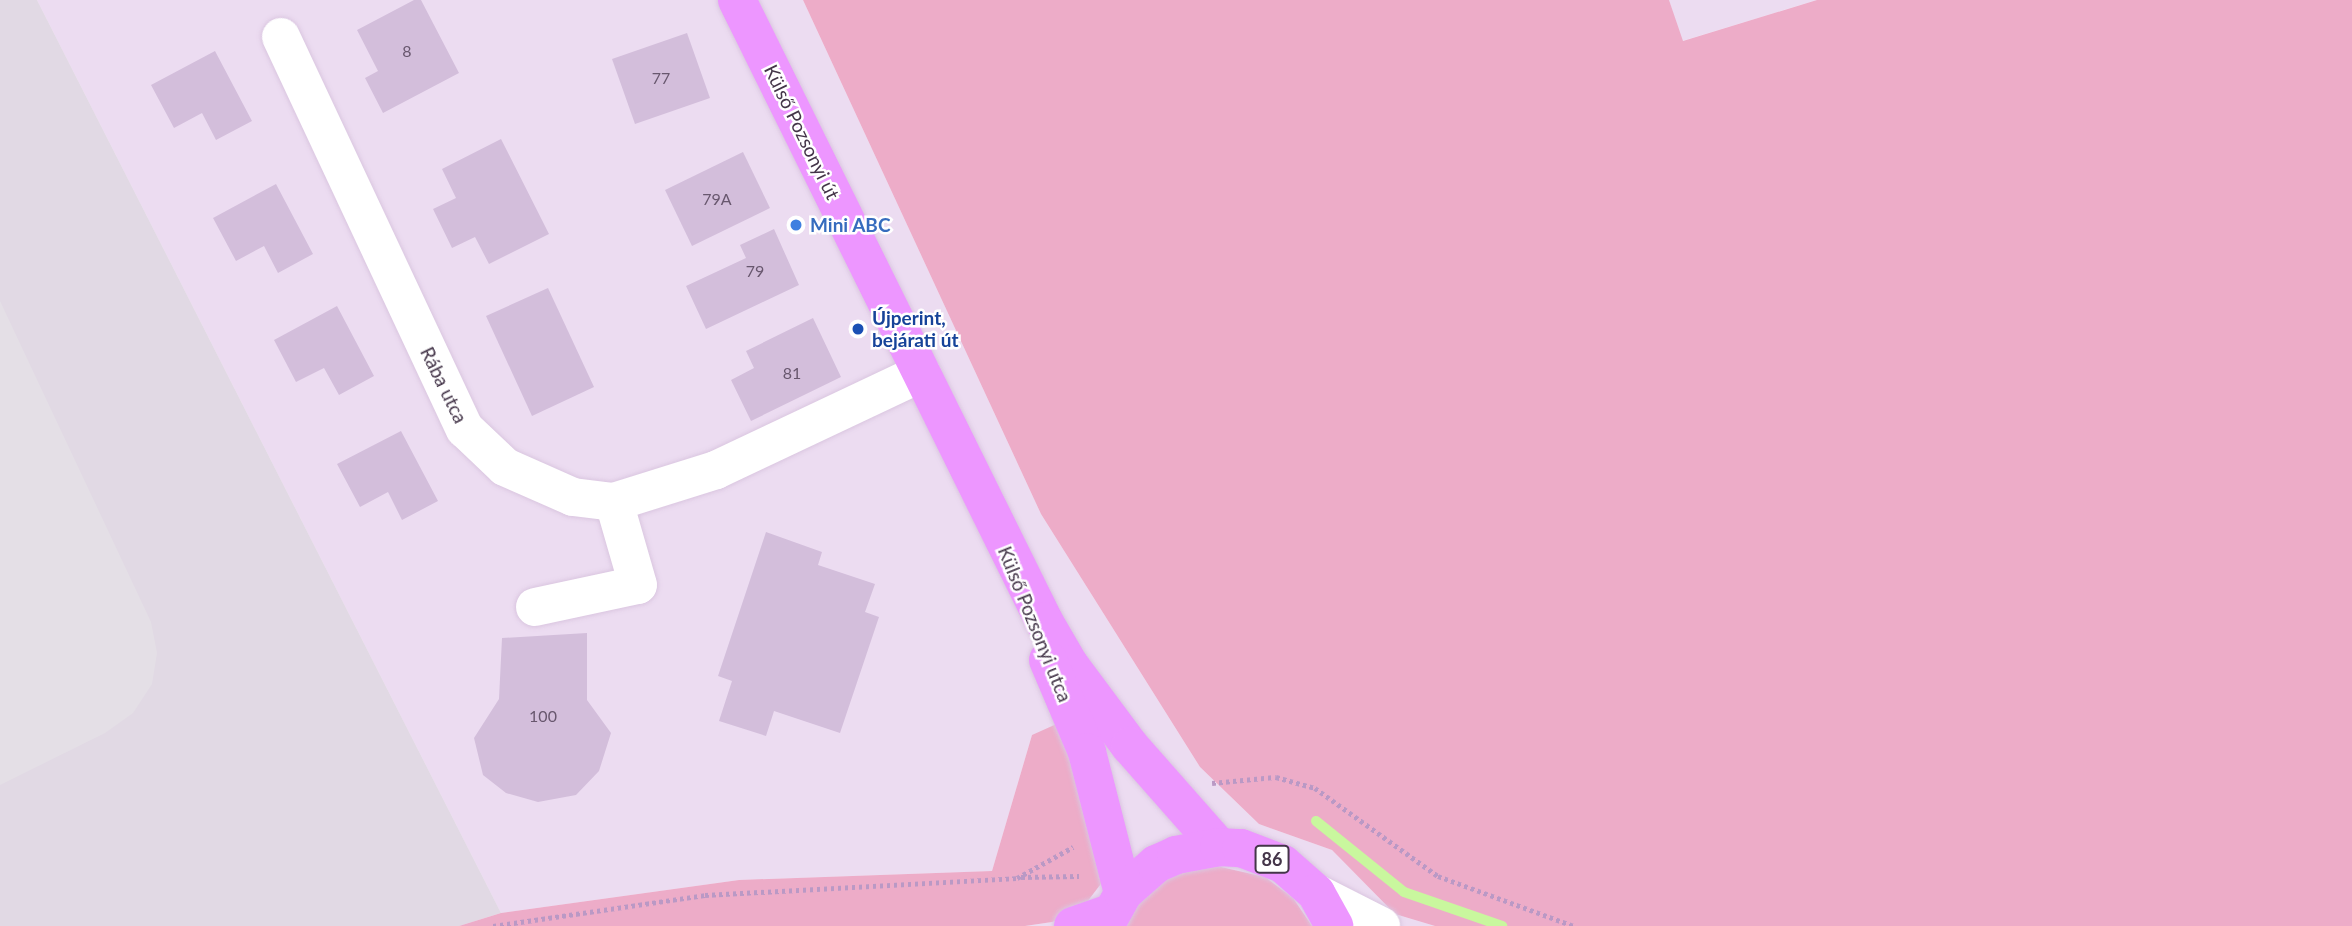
<!DOCTYPE html>
<meta charset="utf-8">
<style>
body{margin:0}
#map{position:relative;width:2352px;height:926px;overflow:hidden;background:#f3e7f5;font-family:Lato,sans-serif}
div>[style]{position:absolute}
.residential>*{inset:0;background:#ecdcf1}
.industrial>*{inset:0;background:#e1d9e4}
.green>*{inset:0;background:#edacc8}
.parking>*{inset:0;background:#e4dfe6}
.stream>*{height:10px;margin:-5px;padding:0 5px;transform-origin:5px;border-radius:5px;background:#c9f79e}
.building>*{inset:0;background:#d3bedb}
.path>*{height:4.5px;margin-top:-2.25px;transform-origin:0;background:repeating-linear-gradient(90deg,#ba99c5 0 3.5px,transparent 0 7px)}
.roads{filter:drop-shadow(0 0 2px #dac6e0) drop-shadow(0 0 2px #dac6e0)}
.minor>*{height:38px;margin:-19px;padding:0 19px;transform-origin:19px;border-radius:19px;background:#fff}
.major>*{height:38px;margin:-19px;padding:0 19px;transform-origin:19px;border-radius:19px;background:#ed96ff}
.dots>*{width:19px;height:19px;translate:-50% -50%;box-sizing:border-box;border:4px solid #fff;border-radius:50%}
span{translate:-50% -50%;white-space:nowrap;text-align:center;line-height:1.15;-webkit-text-stroke:5px #fff;paint-order:stroke}
.number-label{font-size:16px;color:#68576e}
.number-label span{-webkit-text-stroke-width:0}
.shield-label span{padding:2px 5px;background:#fff;border:2px solid;border-radius:5px;-webkit-text-stroke-width:0}
.shield-label{font-size:18px;color:#443549;font-weight:700}
.street-label{font-size:19px;color:#443549}
.shop-label{font-size:19px;color:#366cbe;font-weight:700}
.left{translate:0 -50%;text-align:left}
.transit-label{font-size:19px;color:#164399;font-weight:700}
</style>
<div id="map">
<div class="residential">
<div style="clip-path:polygon(37px 0,803px 0,1041px 514px,1200px 767px,1259px 824px,1332px 850px,1395px 914px,1435px 926px,1025px 926px,1052px 922px,1032px 735px,992px 871px,739px 880px,501px 913px)"></div>
<div style="clip-path:polygon(1669px 0,1817px 0,1682px 41px)"></div>
</div>
<div class="industrial">
<div style="clip-path:polygon(0 0,37px 0,501px 913px,459px 926px,0 926px)"></div>
</div>
<div class="green">
<div style="clip-path:polygon(803px 0,1669px 0,1683px 41px,1817px 0,2352px 0,2352px 926px,1435px 926px,1395px 914px,1332px 850px,1259px 824px,1200px 767px,1041px 514px)"></div>
<div style="clip-path:polygon(1070px 718px,1103px 881px,1081px 910px,1052px 922px,1025px 926px,459px 926px,501px 913px,739px 880px,992px 871px,1032px 735px)"></div>
<div style="clip-path:polygon(1212px 865px,1265px 877px,1293px 898px,1312px 926px,1122px 926px,1147px 892px,1177px 873px)"></div>
</div>
<div class="parking">
<div style="clip-path:polygon(0 301px,151px 622px,157px 653px,152px 684px,133px 713px,105px 733px,0 785px)"></div>
</div>
<div class="stream">
<div style="left:1316px;top:821px;width:113px;rotate:38.9deg"></div>
<div style="left:1404px;top:892px;width:104px;rotate:19.1deg"></div>
</div>
<div class="building">
<div style="clip-path:polygon(414px 0,421px 0,459px 73px,383px 113px,365px 78px,378px 71px,357px 30px)"></div>
<div style="clip-path:polygon(687px 33px,710px 98px,635px 124px,612px 59px)"></div>
<div style="clip-path:polygon(215px 51px,252px 121px,216px 140px,202px 113px,174px 128px,151px 85px)"></div>
<div style="clip-path:polygon(501px 139px,549px 234px,489px 264px,475px 237px,452px 248px,433px 209px,456px 198px,442px 169px)"></div>
<div style="clip-path:polygon(743px 152px,770px 208px,692px 246px,665px 190px)"></div>
<div style="clip-path:polygon(276px 184px,313px 254px,278px 273px,264px 246px,236px 261px,213px 218px)"></div>
<div style="clip-path:polygon(774px 229px,799px 285px,706px 329px,686px 286px,746px 258px,740px 245px)"></div>
<div style="clip-path:polygon(548px 288px,594px 387px,532px 416px,486px 316px)"></div>
<div style="clip-path:polygon(337px 306px,374px 376px,339px 395px,324px 368px,296px 382px,274px 340px)"></div>
<div style="clip-path:polygon(813px 318px,841px 377px,751px 421px,731px 380px,754px 368px,746px 351px)"></div>
<div style="clip-path:polygon(401px 431px,438px 501px,402px 520px,388px 492px,360px 507px,337px 464px)"></div>
<div style="clip-path:polygon(766px 532px,822px 552px,818px 565px,875px 584px,865px 612px,879px 617px,840px 733px,774px 711px,766px 736px,719px 721px,732px 681px,718px 676px)"></div>
<div style="clip-path:polygon(587px 633px,587px 700px,611px 733px,599px 771px,576px 795px,538px 802px,506px 793px,483px 775px,474px 738px,499px 699px,502px 638px)"></div>
</div>
<div class="path">
<div style="left:1212px;top:783px;width:64px;rotate:-5.4deg"></div>
<div style="left:1276px;top:777px;width:41px;rotate:15.8deg"></div>
<div style="left:1315px;top:788px;width:151px;rotate:35.6deg"></div>
<div style="left:1438px;top:876px;width:145px;rotate:20.2deg"></div>
<div style="left:1021px;top:877px;width:58px;rotate:-1deg"></div>
<div style="left:493px;top:926px;width:214px;rotate:-8.3deg"></div>
<div style="left:705px;top:895px;width:312px;rotate:-3.1deg"></div>
<div style="left:1017px;top:878px;width:64px;rotate:-29deg"></div>
</div>
<div class="roads">
<div class="minor">
<div style="left:281px;top:37px;width:433px;rotate:64.9deg"></div>
<div style="left:465px;top:429px;width:55px;rotate:43.5deg"></div>
<div style="left:505px;top:467px;width:74px;rotate:23.8deg"></div>
<div style="left:573px;top:497px;width:41px;rotate:7deg"></div>
<div style="left:614px;top:502px;width:107px;rotate:-17.4deg"></div>
<div style="left:716px;top:470px;width:227px;rotate:-25.3deg"></div>
<div style="left:535px;top:607px;width:105px;rotate:-12.1deg"></div>
<div style="left:638px;top:585px;width:86px;rotate:-106.1deg"></div>
<div style="left:1316px;top:893px;width:73px;rotate:26.9deg"></div>
</div>
<div class="major">
<div style="left:737px;top:0;width:693px;rotate:63.69deg"></div>
<div style="left:1044px;top:621px;width:50px;rotate:59.8deg"></div>
<div style="left:1069px;top:664px;width:102px;rotate:53.4deg"></div>
<div style="left:1130px;top:746px;width:135px;rotate:48.6deg"></div>
<div style="left:1048px;top:660px;width:100px;rotate:67deg"></div>
<div style="left:1087px;top:752px;width:146px;rotate:75.7deg"></div>
<div style="left:1073px;top:926px;width:39px;rotate:-19deg"></div>
<div style="left:1105px;top:926px;width:38px;rotate:-61deg"></div>
<div style="left:1123px;top:893px;width:44px;rotate:-41.3deg"></div>
<div style="left:1156px;top:864px;width:22px;rotate:-24deg"></div>
<div style="left:1176px;top:855px;width:44px;rotate:-10.5deg"></div>
<div style="left:1219px;top:847px;width:22px;rotate:3deg"></div>
<div style="left:1241px;top:848px;width:45px;rotate:20.9deg"></div>
<div style="left:1283px;top:864px;width:44px;rotate:41.3deg"></div>
<div style="left:1316px;top:893px;width:38px;rotate:61deg"></div>
</div>
</div>
<div class="dots">
<div style="left:796px;top:225px;background:#3f7fe0"></div>
<div style="left:858px;top:329px;background:#1a4fb4"></div>
</div>
<div class="number-label">
<span style="left:407px;top:51px">8</span>
<span style="left:661px;top:78px">77</span>
<span style="left:717px;top:199px">79A</span>
<span style="left:755px;top:271px">79</span>
<span style="left:792px;top:373px">81</span>
<span style="left:543px;top:716px">100</span>
</div>
<div class="shield-label">
<span style="left:1272px;top:859px">86</span>
</div>
<div class="street-label">
<span style="left:802px;top:132px;rotate:64deg">Külső Pozsonyi út</span>
<span style="left:444px;top:385px;rotate:64deg">Rába utca</span>
<span style="left:1035px;top:624px;rotate:68deg">Külső Pozsonyi utca</span>
</div>
<div class="shop-label">
<span class="left" style="left:810px;top:225px">Mini ABC</span>
</div>
<div class="transit-label">
<span class="left" style="left:872px;top:329px">Újperint,<br>bejárati út</span>
</div>
</div>
